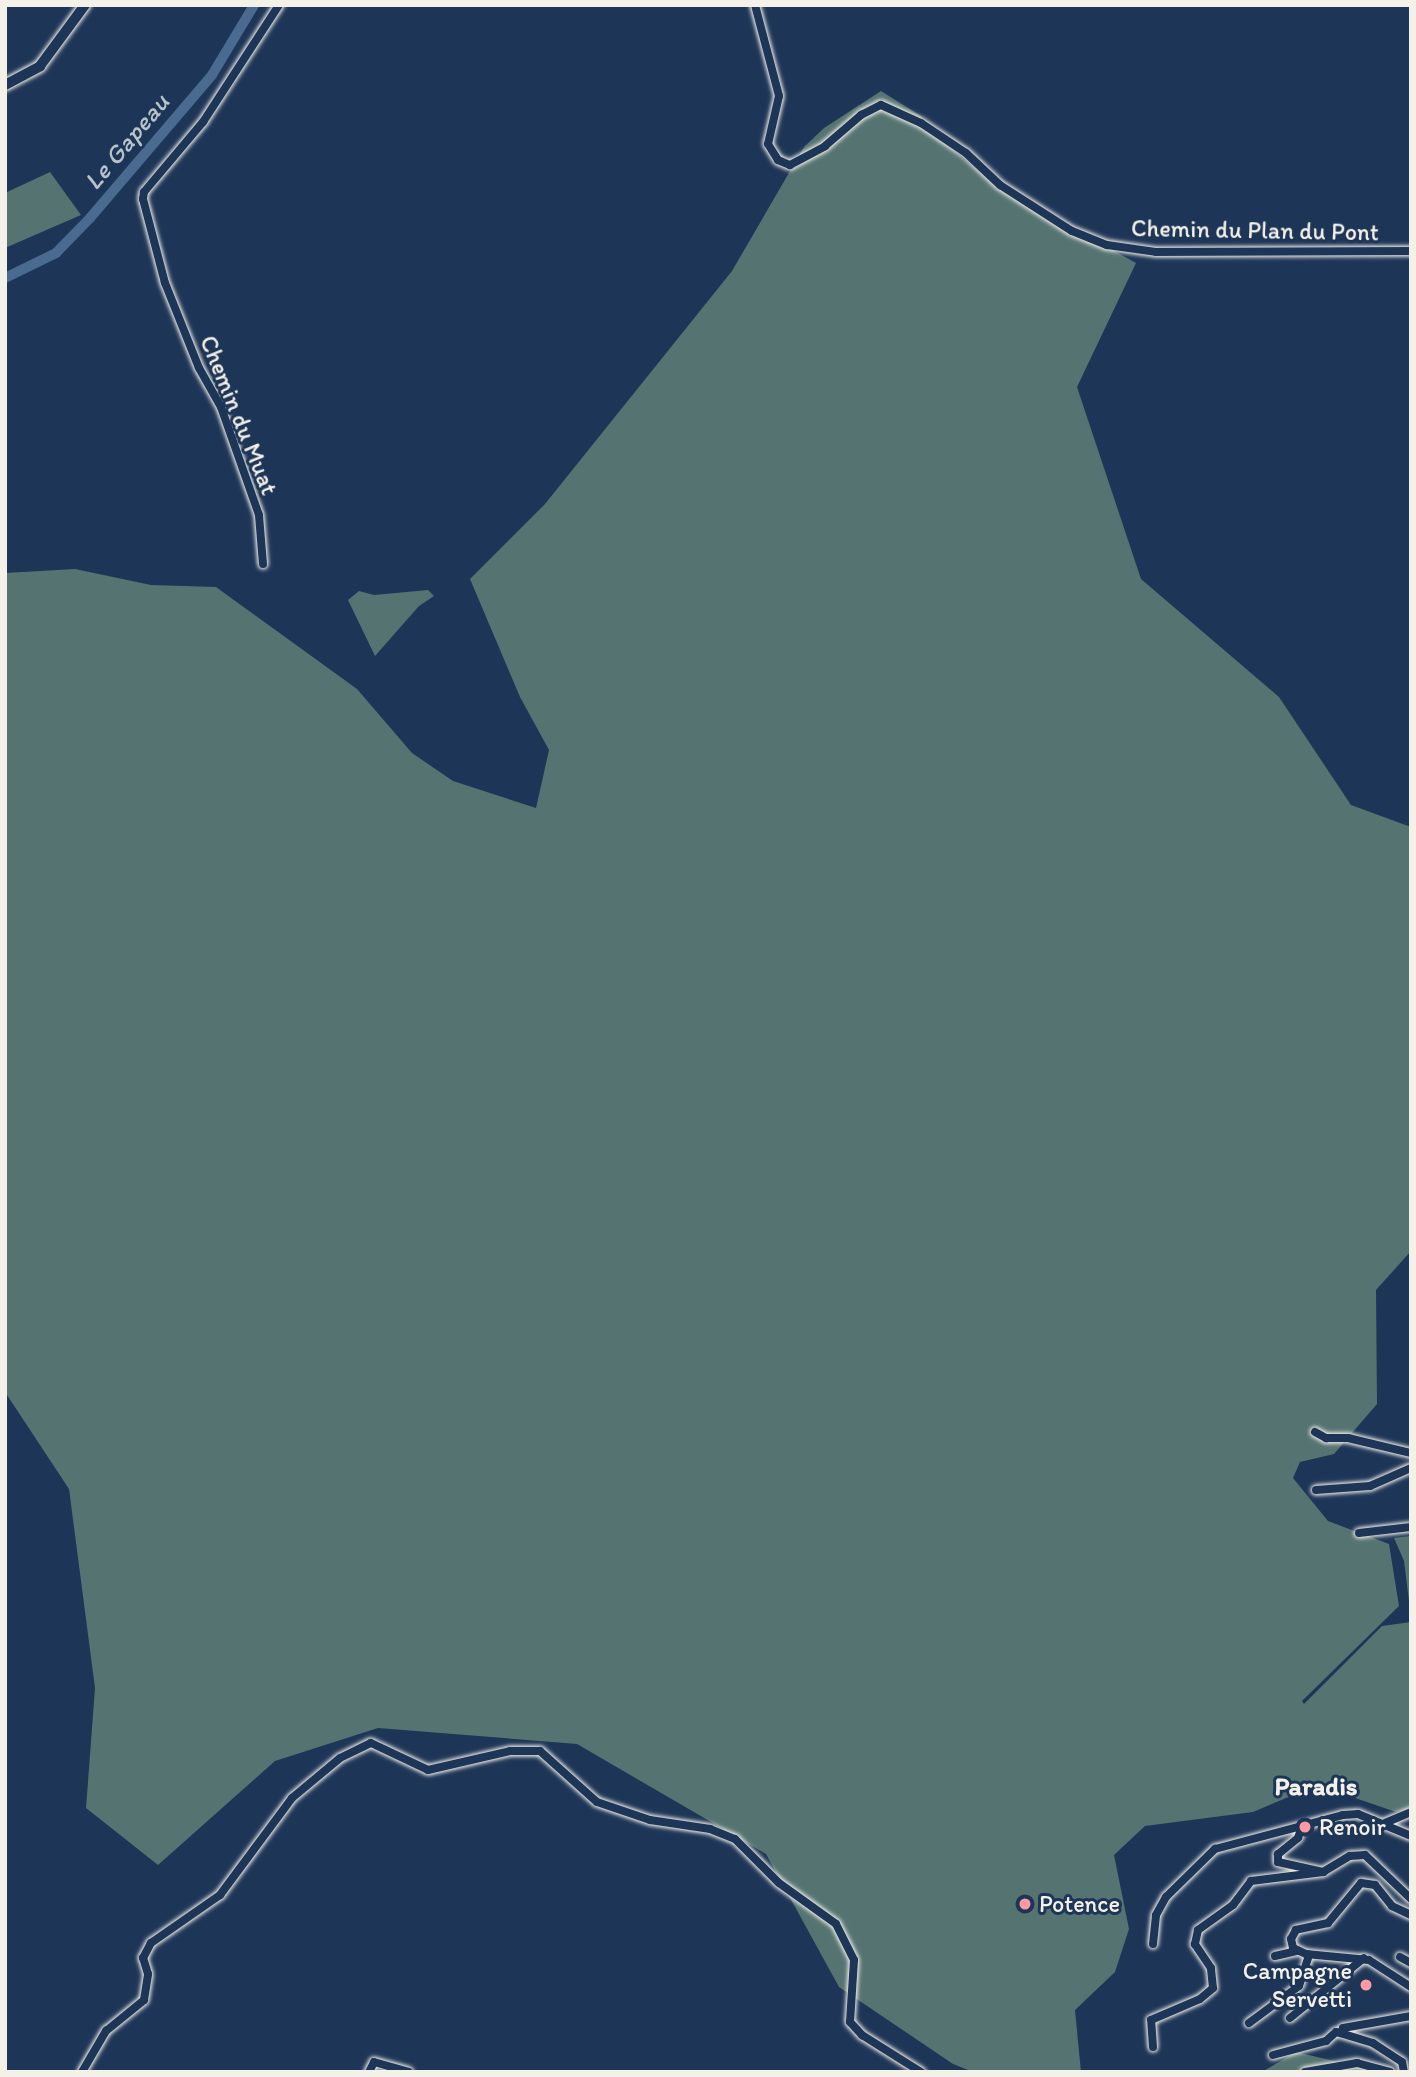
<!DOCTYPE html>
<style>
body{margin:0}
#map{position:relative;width:1416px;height:2077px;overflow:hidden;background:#1d3557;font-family:Itim,sans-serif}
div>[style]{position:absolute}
.green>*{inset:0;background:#547371}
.river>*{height:10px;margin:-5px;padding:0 5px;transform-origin:5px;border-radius:5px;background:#4a6a90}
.roads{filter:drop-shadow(0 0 2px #f4f1e8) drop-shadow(0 0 2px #f4f1e8)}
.minor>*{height:8px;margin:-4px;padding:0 4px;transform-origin:4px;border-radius:4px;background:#1d3557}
.major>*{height:10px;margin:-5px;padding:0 5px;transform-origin:5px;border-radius:5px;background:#1d3557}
.dots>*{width:19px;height:19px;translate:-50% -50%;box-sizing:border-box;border:4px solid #1d3557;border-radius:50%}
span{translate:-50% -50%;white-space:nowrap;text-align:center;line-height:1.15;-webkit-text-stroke:6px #1d3557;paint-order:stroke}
.street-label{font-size:24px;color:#f4f1e8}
.poi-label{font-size:24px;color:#f4f1e8}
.left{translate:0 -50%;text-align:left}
.right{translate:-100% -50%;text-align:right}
.water-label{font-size:26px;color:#b8c2c9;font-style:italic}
.neighbourhood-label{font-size:26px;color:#f4f1e8;font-weight:700}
.frame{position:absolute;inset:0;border:7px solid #f4f1e8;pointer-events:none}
</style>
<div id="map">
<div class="green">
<div style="clip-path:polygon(881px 91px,921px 116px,931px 132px,995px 185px,1136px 263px,1077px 387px,1141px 579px,1279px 697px,1351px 805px,1411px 827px,1411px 1251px,1376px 1290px,1377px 1404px,1334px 1454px,1300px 1462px,1293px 1478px,1328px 1521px,1389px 1544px,1399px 1606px,1302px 1701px,1304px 1704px,1382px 1626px,1411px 1622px,1411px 1809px,1396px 1812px,1317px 1785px,1253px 1812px,1145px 1826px,1114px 1855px,1129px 1929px,1115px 1972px,1075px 2010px,1081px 2072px,973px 2072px,953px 2064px,839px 1987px,766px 1854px,577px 1744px,378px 1728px,275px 1761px,158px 1865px,86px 1808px,95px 1688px,69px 1489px,5px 1392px,5px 573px,75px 569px,151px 585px,216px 587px,357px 689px,412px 753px,453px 781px,536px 808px,549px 750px,520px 697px,470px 579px,545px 504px,732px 271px,804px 147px,824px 128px)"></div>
<div style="clip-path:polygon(50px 172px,81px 215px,5px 248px,5px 193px)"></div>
<div style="clip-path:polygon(428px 590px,434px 596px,419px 606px,375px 656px,348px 600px,359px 591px,374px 595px)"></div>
<div style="clip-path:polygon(1411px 1536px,1411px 1617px,1404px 1561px,1394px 1538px)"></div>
<div style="clip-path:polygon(1296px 2052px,1368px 2069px,1370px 2072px,1262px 2072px)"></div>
</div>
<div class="river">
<div style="left:5px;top:278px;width:57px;rotate:-26.1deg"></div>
<div style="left:56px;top:253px;width:49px;rotate:-45.8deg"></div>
<div style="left:90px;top:218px;width:188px;rotate:-49.5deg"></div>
<div style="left:212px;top:75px;width:82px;rotate:-59deg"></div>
</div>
<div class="roads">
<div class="minor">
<div style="left:755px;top:5px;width:94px;rotate:75.2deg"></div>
<div style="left:779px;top:96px;width:49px;rotate:102.9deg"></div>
<div style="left:768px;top:144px;width:19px;rotate:58deg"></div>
<div style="left:778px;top:160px;width:13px;rotate:23deg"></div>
<div style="left:790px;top:165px;width:40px;rotate:-28deg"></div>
<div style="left:825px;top:146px;width:48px;rotate:-40.7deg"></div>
<div style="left:861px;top:115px;width:22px;rotate:-27deg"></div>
<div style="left:881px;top:105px;width:44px;rotate:24.2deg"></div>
<div style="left:921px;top:123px;width:54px;rotate:33.7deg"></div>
<div style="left:966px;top:153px;width:47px;rotate:43.3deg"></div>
<div style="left:1000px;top:185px;width:85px;rotate:32.6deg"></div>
<div style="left:1072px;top:231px;width:38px;rotate:22deg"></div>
<div style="left:1107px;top:245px;width:49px;rotate:8.1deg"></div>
<div style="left:1156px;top:252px;width:255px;rotate:-0.2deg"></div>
<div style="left:263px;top:564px;width:49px;rotate:-94.7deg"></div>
<div style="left:259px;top:515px;width:114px;rotate:-109.4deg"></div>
<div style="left:221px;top:407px;width:45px;rotate:-119.4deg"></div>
<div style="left:199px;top:368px;width:92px;rotate:-111.8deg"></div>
<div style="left:165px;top:283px;width:87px;rotate:-104.7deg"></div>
<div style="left:143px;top:199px;width:7px;rotate:-82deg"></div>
<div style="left:144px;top:192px;width:92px;rotate:-49.9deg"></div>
<div style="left:203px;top:122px;width:140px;rotate:-57deg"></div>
<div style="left:1315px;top:1432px;width:13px;rotate:29deg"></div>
<div style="left:1326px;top:1438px;width:22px"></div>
<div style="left:1348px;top:1438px;width:65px;rotate:13.4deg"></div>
<div style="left:1316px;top:1490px;width:54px;rotate:-4.2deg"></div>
<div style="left:1370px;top:1486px;width:45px;rotate:-23.7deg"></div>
<div style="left:1359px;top:1533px;width:52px;rotate:-6.6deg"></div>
<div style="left:1385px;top:1823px;width:28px;rotate:-23deg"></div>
<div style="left:1301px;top:1829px;width:9px;rotate:108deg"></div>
<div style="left:1298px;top:1838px;width:26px;rotate:141deg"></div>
<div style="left:1278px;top:1854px;width:8px;rotate:90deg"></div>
<div style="left:1278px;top:1862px;width:46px;rotate:12.5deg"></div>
<div style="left:1323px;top:1872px;width:31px;rotate:-31deg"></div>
<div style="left:1350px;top:1856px;width:15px;rotate:-4deg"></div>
<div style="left:1365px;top:1855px;width:64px;rotate:43.7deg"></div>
<div style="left:1411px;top:1915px;width:21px;rotate:-155deg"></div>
<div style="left:1392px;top:1906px;width:27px;rotate:-129deg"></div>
<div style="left:1375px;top:1885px;width:14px;rotate:-172deg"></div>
<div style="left:1361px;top:1883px;width:52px;rotate:129.5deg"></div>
<div style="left:1328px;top:1923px;width:33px;rotate:168deg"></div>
<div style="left:1296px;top:1930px;width:10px;rotate:119deg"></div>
<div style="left:1291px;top:1939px;width:9px;rotate:77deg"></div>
<div style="left:1293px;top:1948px;width:14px;rotate:25deg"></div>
<div style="left:1306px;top:1954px;width:63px;rotate:5.4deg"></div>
<div style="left:1369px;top:1960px;width:50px;rotate:32.7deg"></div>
<div style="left:1153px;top:1944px;width:29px;rotate:-84deg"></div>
<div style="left:1156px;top:1915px;width:21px;rotate:-61deg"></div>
<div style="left:1166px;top:1897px;width:69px;rotate:-44.4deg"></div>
<div style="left:1215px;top:1849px;width:132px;rotate:-14.9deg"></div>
<div style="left:1343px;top:1815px;width:15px;rotate:-4deg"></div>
<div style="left:1358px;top:1814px;width:57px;rotate:22.5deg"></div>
<div style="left:1275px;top:1956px;width:23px;rotate:-13deg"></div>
<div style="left:1400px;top:1957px;width:13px;rotate:29deg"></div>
<div style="left:1290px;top:2018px;width:95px;rotate:-39deg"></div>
<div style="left:1249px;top:2023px;width:62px;rotate:-36.5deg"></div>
<div style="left:1299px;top:1986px;width:33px;rotate:-72deg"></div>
<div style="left:1153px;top:2047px;width:27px;rotate:-94deg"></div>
<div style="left:1151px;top:2020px;width:53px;rotate:-23.2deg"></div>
<div style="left:1200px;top:1999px;width:17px;rotate:-40deg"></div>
<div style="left:1213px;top:1988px;width:20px;rotate:-96deg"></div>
<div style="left:1211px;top:1968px;width:29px;rotate:-124deg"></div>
<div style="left:1195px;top:1944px;width:14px;rotate:-78deg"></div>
<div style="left:1198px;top:1930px;width:43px;rotate:-35.5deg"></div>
<div style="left:1233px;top:1905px;width:30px;rotate:-53deg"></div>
<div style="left:1251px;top:1881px;width:73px;rotate:-7.1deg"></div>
<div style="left:1273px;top:2055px;width:55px;rotate:-14.8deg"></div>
<div style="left:1326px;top:2041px;width:13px;rotate:-42deg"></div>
<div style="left:1336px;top:2032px;width:5px;rotate:11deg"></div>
<div style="left:82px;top:2072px;width:48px;rotate:-59.7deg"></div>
<div style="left:106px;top:2031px;width:49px;rotate:-39.2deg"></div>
<div style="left:144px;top:2000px;width:26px;rotate:-81deg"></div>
<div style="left:148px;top:1974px;width:17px;rotate:-107deg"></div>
<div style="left:143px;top:1958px;width:17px;rotate:-62deg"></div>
<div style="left:151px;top:1943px;width:84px;rotate:-34.8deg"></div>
<div style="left:220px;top:1895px;width:121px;rotate:-53.4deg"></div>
<div style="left:292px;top:1798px;width:62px;rotate:-39.8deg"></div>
<div style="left:340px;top:1758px;width:34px;rotate:-26deg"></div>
<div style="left:371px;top:1743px;width:63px;rotate:25.3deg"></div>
<div style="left:428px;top:1770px;width:84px;rotate:-13deg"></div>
<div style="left:510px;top:1751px;width:30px"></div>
<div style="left:540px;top:1751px;width:76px;rotate:41.8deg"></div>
<div style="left:597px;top:1802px;width:56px;rotate:18.8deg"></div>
<div style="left:650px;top:1820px;width:61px;rotate:8.5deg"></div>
<div style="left:710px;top:1829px;width:27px;rotate:22deg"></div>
<div style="left:735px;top:1839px;width:62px;rotate:45deg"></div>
<div style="left:779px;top:1883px;width:70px;rotate:35.7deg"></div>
<div style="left:836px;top:1924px;width:40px;rotate:63.4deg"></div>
<div style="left:854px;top:1960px;width:62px;rotate:93.7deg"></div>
<div style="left:850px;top:2022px;width:18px;rotate:47deg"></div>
<div style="left:862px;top:2035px;width:70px;rotate:32.1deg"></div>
<div style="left:369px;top:2072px;width:11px;rotate:-63deg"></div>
<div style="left:374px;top:2062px;width:36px;rotate:16deg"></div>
<div style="left:1305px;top:2072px;width:53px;rotate:-9.8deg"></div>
<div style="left:1357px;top:2063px;width:34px;rotate:15deg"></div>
<div style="left:1404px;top:2072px;width:10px;rotate:-101deg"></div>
<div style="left:1402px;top:2062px;width:35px;rotate:-147deg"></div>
<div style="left:1373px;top:2043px;width:34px;rotate:-163deg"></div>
<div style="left:1341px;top:2033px;width:5px;rotate:-68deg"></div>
<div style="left:1343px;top:2028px;width:69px;rotate:-10deg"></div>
</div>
<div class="major">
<div style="left:5px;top:85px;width:40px;rotate:-28deg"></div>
<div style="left:40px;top:66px;width:76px;rotate:-53.6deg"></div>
</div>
</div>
<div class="dots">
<div style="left:1305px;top:1827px;background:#ff9aa2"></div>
<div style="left:1025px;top:1904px;background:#ff9aa2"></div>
<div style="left:1366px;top:1985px;background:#ff9aa2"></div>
</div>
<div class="street-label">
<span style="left:1255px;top:230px;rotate:1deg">Chemin du Plan du Pont</span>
<span style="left:239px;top:415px;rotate:68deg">Chemin du Muat</span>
</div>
<div class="poi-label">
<span class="left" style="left:1319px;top:1827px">Renoir</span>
<span class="left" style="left:1039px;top:1904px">Potence</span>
<span class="right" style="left:1352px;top:1985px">Campagne<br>Servetti</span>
</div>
<div class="water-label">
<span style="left:127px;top:142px;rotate:-50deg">Le Gapeau</span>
</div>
<div class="neighbourhood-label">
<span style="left:1316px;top:1787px">Paradis</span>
</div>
<div class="frame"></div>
</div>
